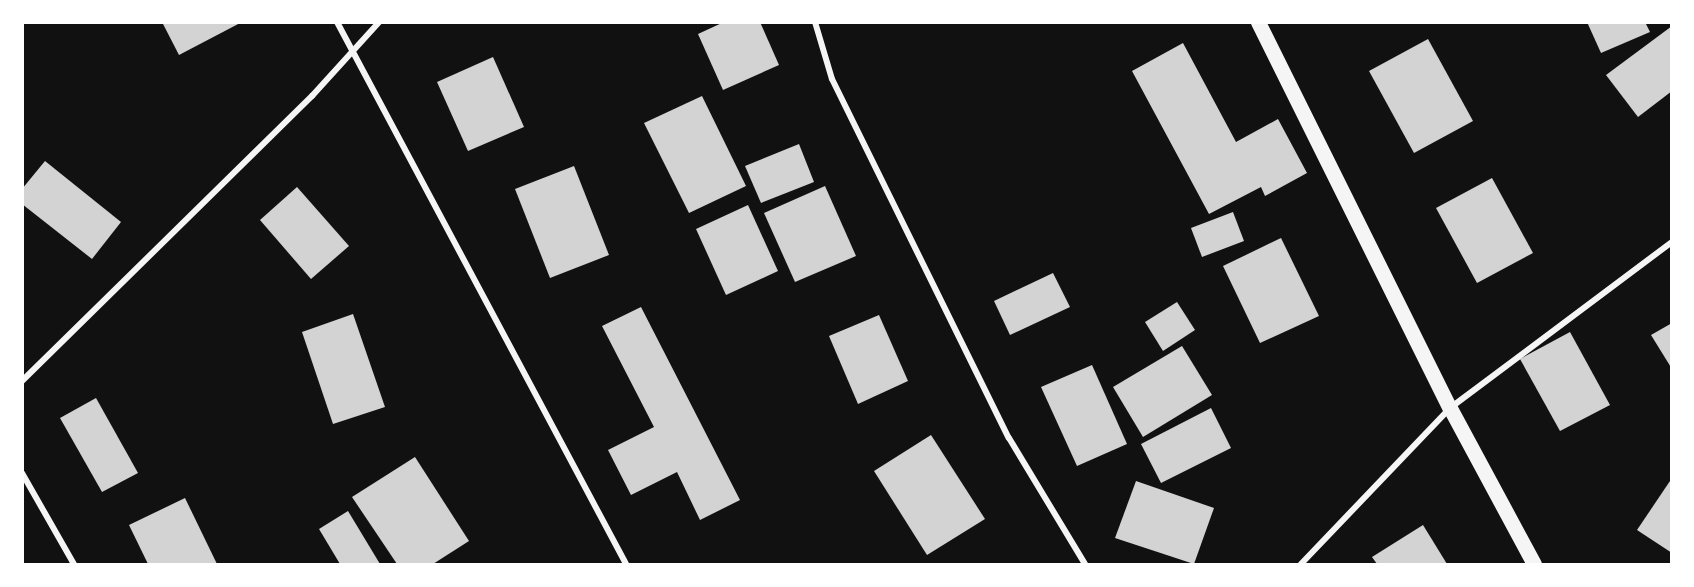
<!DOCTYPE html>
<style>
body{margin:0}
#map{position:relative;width:1694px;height:587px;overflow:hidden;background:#111;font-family:Montserrat,sans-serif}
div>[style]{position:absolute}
.building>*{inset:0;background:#d3d3d3}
.minor>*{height:6px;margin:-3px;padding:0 3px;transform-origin:3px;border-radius:3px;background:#f5f5f5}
.primary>*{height:15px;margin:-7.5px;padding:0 7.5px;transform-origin:7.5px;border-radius:7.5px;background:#f5f5f5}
span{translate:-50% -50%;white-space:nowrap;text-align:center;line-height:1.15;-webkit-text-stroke:6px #fff;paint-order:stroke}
.frame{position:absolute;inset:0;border:24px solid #fff;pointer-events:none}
</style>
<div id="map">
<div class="building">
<div style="clip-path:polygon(162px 22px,242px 22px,179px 55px)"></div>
<div style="clip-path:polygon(724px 22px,760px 22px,779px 65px,723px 90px,698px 34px)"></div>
<div style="clip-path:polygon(1587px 22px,1645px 22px,1650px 32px,1601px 53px)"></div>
<div style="clip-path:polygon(1672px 26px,1672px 91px,1638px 117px,1606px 75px)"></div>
<div style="clip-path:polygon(1428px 39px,1473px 121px,1414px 153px,1369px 71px)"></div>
<div style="clip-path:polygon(1183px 43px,1236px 142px,1278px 119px,1307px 173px,1265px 196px,1261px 187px,1209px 214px,1132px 71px)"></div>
<div style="clip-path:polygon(493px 57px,524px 127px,468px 151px,437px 82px)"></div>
<div style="clip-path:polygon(702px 96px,746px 186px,689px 213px,644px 123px)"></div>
<div style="clip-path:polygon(799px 144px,814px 182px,761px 203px,745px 166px)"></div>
<div style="clip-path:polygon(45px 161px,121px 222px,92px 259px,22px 204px,22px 189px)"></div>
<div style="clip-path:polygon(574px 166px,609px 255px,550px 278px,515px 189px)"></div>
<div style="clip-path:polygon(1492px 178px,1533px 253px,1477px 283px,1436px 208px)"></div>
<div style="clip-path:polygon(825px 186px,856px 256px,795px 282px,764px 213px)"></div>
<div style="clip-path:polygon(297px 187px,349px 246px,311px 279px,260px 220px)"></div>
<div style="clip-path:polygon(748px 205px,778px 271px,726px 295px,696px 229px)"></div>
<div style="clip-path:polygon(1233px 212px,1244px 241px,1202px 257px,1191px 228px)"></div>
<div style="clip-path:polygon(1281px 238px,1319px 316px,1260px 343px,1223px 266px)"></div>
<div style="clip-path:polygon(1053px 273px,1070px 307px,1010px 335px,994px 301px)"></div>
<div style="clip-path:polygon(1177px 302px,1195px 330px,1163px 351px,1145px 322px)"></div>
<div style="clip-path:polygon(641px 307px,740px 500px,700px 520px,677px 472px,631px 495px,608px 450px,654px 427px,602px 326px)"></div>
<div style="clip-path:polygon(353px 314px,385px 407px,333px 424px,302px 332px)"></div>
<div style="clip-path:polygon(879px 315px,908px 381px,858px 404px,829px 336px)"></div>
<div style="clip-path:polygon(1672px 323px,1672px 369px,1651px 335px)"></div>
<div style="clip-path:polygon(1570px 332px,1610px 405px,1560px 431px,1520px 359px)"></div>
<div style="clip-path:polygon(1182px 346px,1212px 395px,1143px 437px,1113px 387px)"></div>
<div style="clip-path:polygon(1092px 365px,1127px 444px,1077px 466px,1041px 387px)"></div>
<div style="clip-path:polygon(96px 398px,138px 473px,102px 492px,60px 418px)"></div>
<div style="clip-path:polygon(1211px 408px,1231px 448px,1161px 483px,1141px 444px)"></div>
<div style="clip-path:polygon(931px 435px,985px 519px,927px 555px,874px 471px)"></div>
<div style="clip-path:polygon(415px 457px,469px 541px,433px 564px,397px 564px,352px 497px)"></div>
<div style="clip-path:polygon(1672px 478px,1672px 553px,1637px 530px)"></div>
<div style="clip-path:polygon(1136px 481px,1214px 508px,1194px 564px,1115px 538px)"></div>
<div style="clip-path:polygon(185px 498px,217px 564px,148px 564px,129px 525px)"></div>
<div style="clip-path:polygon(348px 511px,380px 564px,340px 564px,319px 529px)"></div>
<div style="clip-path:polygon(1423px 525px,1447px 564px,1377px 564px,1372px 557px)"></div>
</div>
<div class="minor">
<div style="left:337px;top:22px;width:614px;rotate:61.93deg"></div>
<div style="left:815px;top:22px;width:59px;rotate:73.4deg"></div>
<div style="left:832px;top:79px;width:400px;rotate:63.8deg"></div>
<div style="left:1009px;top:438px;width:147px;rotate:58.9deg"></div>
<div style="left:22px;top:381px;width:407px;rotate:-44.5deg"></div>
<div style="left:312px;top:96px;width:100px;rotate:-47.8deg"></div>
<div style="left:22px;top:473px;width:105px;rotate:60.3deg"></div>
<div style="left:1301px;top:564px;width:216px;rotate:-46.3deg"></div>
<div style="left:1450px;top:408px;width:277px;rotate:-36.8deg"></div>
</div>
<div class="primary">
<div style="left:1258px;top:22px;width:431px;rotate:63.6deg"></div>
<div style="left:1450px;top:408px;width:177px;rotate:61.7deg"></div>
</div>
<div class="frame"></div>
</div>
